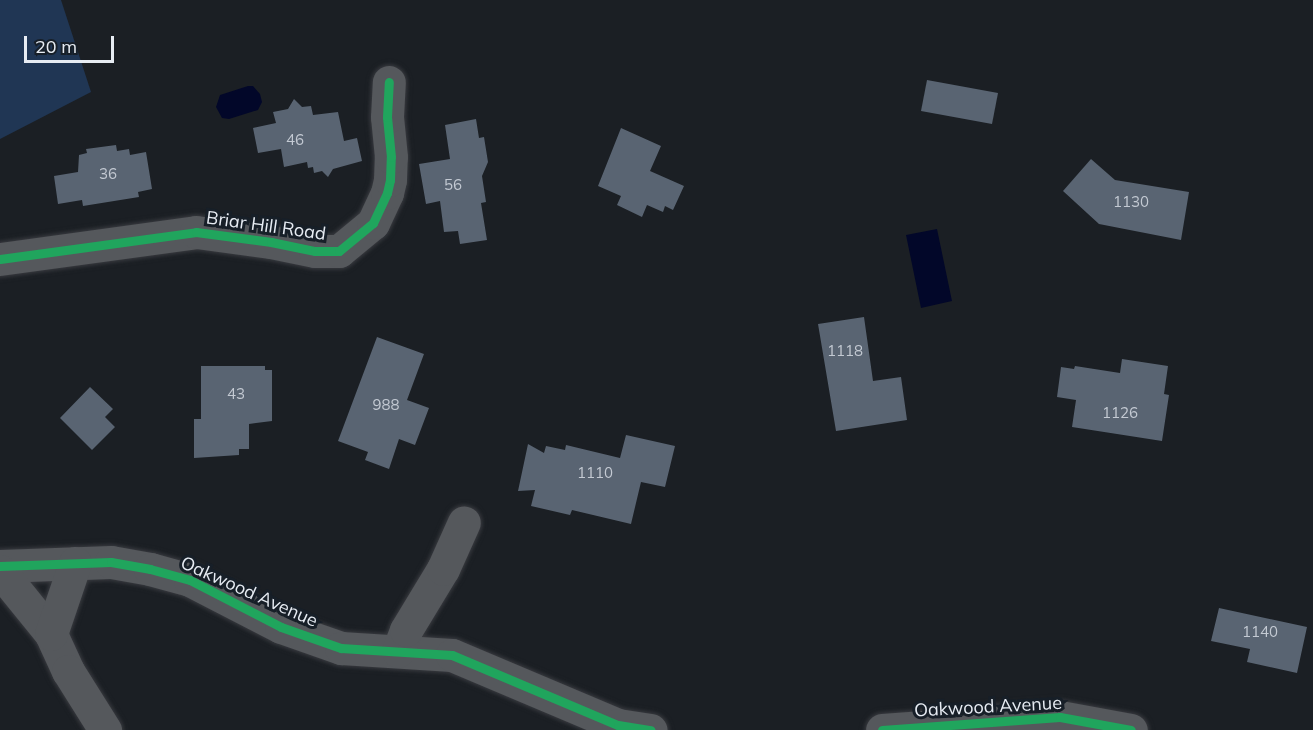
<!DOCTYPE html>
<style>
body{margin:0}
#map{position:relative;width:1313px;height:730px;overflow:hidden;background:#1b1f24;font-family:Mulish,sans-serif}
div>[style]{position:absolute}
.green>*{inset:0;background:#203654}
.water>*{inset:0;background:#020729}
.building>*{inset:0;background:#596472}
.roads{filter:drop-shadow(0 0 2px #383a3f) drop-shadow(0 0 2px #383a3f)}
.minor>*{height:33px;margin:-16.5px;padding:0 16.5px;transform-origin:16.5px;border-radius:16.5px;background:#55585c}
.cycleway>*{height:9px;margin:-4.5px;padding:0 4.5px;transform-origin:4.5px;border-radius:4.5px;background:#20a55d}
span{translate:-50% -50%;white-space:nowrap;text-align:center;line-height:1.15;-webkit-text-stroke:6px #171f28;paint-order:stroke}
.number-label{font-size:15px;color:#c4cad3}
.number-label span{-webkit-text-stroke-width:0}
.street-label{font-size:18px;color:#e7ecf3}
.scale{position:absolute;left:24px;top:36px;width:90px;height:27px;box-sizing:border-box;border:3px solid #e7ecf3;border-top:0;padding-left:8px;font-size:18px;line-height:21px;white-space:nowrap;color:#e7ecf3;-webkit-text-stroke:4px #171f28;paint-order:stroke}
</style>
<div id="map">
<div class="green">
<div style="clip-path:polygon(0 0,61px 0,91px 92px,0 139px)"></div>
</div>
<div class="water">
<div style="clip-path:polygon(248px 86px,253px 86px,260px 94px,262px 102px,258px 110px,229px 119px,222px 118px,216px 107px,220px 95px)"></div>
<div style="clip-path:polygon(937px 229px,952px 301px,921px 308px,906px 235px)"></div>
</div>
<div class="building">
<div style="clip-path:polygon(927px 80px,998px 93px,992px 124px,921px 111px)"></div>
<div style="clip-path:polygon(294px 99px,302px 107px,311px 106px,313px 115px,338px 112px,344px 141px,357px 138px,362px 161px,333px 169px,328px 177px,322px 171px,314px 173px,313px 167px,308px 168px,307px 162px,284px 167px,281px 149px,258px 153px,253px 128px,276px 123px,273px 112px,288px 109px)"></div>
<div style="clip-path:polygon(476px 119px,479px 138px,484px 137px,488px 162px,482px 176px,486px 202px,481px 203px,487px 240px,460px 244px,458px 231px,444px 232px,440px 201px,426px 204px,419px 164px,450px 159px,445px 125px)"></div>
<div style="clip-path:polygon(621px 128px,661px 146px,650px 171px,684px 186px,673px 210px,665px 206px,663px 212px,647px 205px,642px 217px,617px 205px,621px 196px,598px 186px)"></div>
<div style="clip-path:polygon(116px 145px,117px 151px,129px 149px,130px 155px,146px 152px,152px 189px,138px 192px,139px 197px,83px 206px,82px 200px,58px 204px,54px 176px,78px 172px,79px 155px,87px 153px,86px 149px)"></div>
<div style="clip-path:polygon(1091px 159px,1115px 180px,1189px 192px,1181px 240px,1099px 224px,1063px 191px)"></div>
<div style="clip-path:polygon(864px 317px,873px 381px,901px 377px,907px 420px,836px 431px,818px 324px)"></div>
<div style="clip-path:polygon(377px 337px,424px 354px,407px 400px,429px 408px,415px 445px,399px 439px,389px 469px,365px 460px,368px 452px,338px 441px)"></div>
<div style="clip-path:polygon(1122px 359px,1168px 366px,1164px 394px,1169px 395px,1162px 441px,1072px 427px,1076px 400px,1057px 397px,1061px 367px,1074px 369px,1075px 366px,1120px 373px)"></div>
<div style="clip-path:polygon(201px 366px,265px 366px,265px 370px,272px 370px,272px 421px,249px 424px,249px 449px,239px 449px,239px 455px,194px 458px,194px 419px,201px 419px)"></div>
<div style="clip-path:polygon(90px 387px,113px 409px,105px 417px,115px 427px,92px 450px,60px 418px)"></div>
<div style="clip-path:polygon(626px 435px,675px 446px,665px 487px,641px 482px,631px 524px,572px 510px,570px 515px,531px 506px,535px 490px,518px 491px,528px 444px,544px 453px,546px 446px,565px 450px,566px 445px,620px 458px)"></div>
<div style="clip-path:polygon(1219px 608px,1307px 627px,1297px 673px,1247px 662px,1250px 649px,1211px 641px)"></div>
</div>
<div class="roads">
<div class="minor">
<div style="left:0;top:259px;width:198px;rotate:-7.8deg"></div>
<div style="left:196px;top:232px;width:76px;rotate:7.6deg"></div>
<div style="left:271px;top:242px;width:45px;rotate:11.6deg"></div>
<div style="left:315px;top:251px;width:24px"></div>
<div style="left:339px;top:251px;width:44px;rotate:-39.5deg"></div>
<div style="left:373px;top:223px;width:33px;rotate:-65deg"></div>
<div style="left:387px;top:193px;width:13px;rotate:-77deg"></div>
<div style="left:390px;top:180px;width:23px;rotate:-88deg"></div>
<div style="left:391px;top:157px;width:40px;rotate:-95.7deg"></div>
<div style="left:387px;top:117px;width:35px;rotate:-87deg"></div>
<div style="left:0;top:566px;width:111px;rotate:-2.1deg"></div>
<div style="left:111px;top:562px;width:40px;rotate:10deg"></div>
<div style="left:150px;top:569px;width:41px;rotate:15.4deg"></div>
<div style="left:190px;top:580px;width:102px;rotate:27.3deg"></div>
<div style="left:281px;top:627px;width:64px;rotate:19.3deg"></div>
<div style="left:341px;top:648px;width:111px;rotate:3.6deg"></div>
<div style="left:452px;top:655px;width:180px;rotate:22.9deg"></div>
<div style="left:618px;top:725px;width:33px;rotate:9deg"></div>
<div style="left:0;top:571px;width:81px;rotate:51deg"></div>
<div style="left:51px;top:634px;width:41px;rotate:65.3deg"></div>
<div style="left:68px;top:671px;width:70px;rotate:57.9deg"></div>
<div style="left:51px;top:634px;width:75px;rotate:-71.3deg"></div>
<div style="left:398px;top:651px;width:22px;rotate:-69deg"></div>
<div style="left:406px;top:630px;width:71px;rotate:-58.8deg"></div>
<div style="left:443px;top:569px;width:51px;rotate:-65.9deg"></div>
<div style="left:882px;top:730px;width:178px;rotate:-4.2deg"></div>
<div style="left:1060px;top:717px;width:72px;rotate:10.4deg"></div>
</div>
</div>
<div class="cycleway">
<div style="left:0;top:259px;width:198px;rotate:-7.8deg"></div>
<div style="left:196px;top:232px;width:76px;rotate:7.6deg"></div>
<div style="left:271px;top:242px;width:45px;rotate:11.6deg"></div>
<div style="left:315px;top:251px;width:24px"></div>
<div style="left:339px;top:251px;width:44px;rotate:-39.5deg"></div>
<div style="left:373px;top:223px;width:33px;rotate:-65deg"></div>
<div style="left:387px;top:193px;width:13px;rotate:-77deg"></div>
<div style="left:390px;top:180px;width:23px;rotate:-88deg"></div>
<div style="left:391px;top:157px;width:40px;rotate:-95.7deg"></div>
<div style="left:387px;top:117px;width:35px;rotate:-87deg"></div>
<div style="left:0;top:566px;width:111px;rotate:-2.1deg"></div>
<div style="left:111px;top:562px;width:40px;rotate:10deg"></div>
<div style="left:150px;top:569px;width:41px;rotate:15.4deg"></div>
<div style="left:190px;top:580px;width:102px;rotate:27.3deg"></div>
<div style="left:281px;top:627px;width:64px;rotate:19.3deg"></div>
<div style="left:341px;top:648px;width:111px;rotate:3.6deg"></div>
<div style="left:452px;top:655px;width:180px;rotate:22.9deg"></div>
<div style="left:618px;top:725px;width:33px;rotate:9deg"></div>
<div style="left:882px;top:730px;width:178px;rotate:-4.2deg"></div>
<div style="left:1060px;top:717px;width:72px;rotate:10.4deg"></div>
</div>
<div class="number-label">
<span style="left:295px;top:140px">46</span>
<span style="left:108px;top:174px">36</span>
<span style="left:453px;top:185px">56</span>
<span style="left:1131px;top:202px">1130</span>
<span style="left:845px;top:351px">1118</span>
<span style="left:236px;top:394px">43</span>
<span style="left:386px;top:405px">988</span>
<span style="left:1120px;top:413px">1126</span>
<span style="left:595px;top:473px">1110</span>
<span style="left:1260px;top:632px">1140</span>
</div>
<div class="street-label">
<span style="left:266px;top:226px;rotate:8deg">Briar Hill Road</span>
<span style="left:249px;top:592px;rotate:24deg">Oakwood Avenue</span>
<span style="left:988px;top:707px;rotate:-3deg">Oakwood Avenue</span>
</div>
<div class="scale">20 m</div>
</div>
